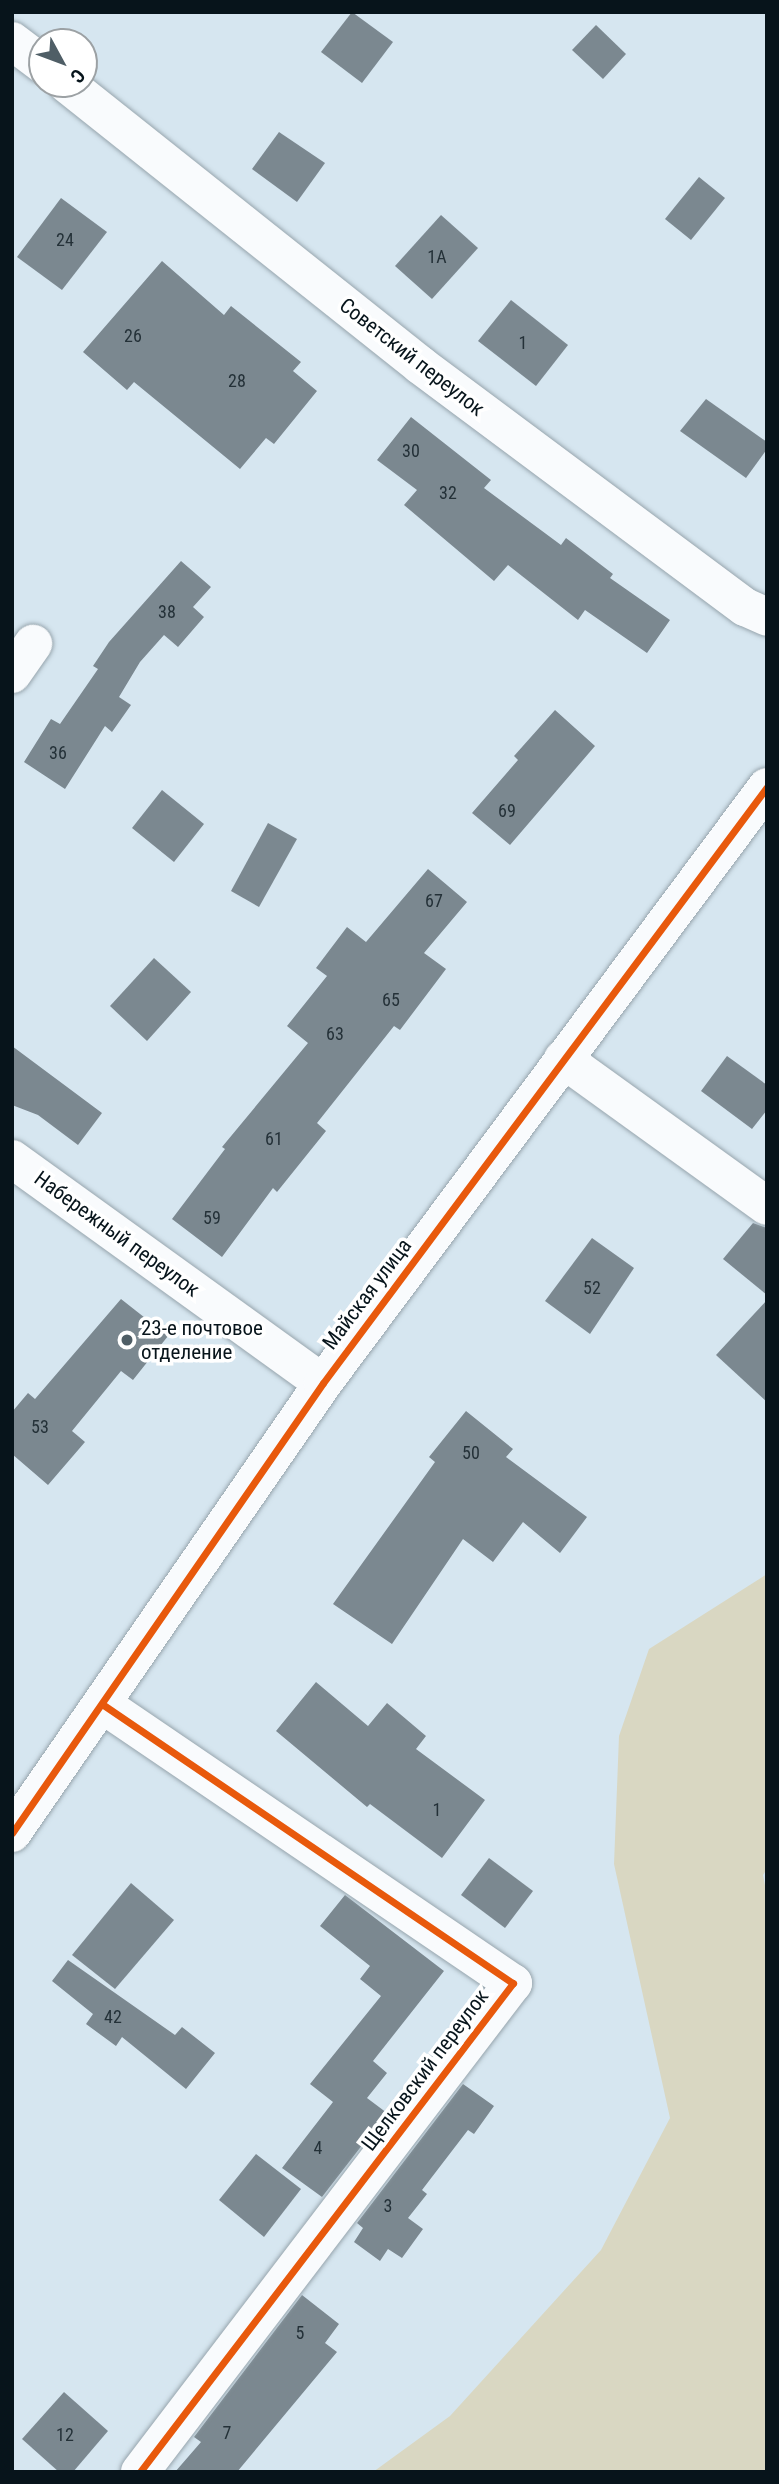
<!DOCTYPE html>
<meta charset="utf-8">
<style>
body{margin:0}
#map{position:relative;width:779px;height:2484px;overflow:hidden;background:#d6e6f0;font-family:"Roboto Condensed",sans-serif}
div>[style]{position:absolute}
.green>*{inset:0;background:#d9d7c2}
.building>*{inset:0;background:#7b8890}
.roads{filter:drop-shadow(0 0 2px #97a5ad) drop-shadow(0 0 2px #97a5ad)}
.minor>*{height:38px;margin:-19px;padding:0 19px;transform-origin:19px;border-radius:19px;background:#f9fbfd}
.cycleway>*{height:7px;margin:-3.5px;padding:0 3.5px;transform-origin:3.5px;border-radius:3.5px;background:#e8590c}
.dots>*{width:19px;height:19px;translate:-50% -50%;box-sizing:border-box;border:4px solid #fff;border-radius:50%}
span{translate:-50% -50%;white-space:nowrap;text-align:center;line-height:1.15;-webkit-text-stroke:7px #fff;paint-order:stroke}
.number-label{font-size:18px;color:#243138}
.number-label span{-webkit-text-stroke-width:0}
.street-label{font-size:21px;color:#07141b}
.poi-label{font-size:21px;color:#07141b}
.left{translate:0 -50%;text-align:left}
.frame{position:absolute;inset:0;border:14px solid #07141b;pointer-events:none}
.north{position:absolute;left:28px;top:28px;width:70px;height:70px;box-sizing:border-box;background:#fff;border:2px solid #9ca1a4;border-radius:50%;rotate:131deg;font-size:19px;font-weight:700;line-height:28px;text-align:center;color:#07141b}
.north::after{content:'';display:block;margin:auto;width:24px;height:32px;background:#4f5e66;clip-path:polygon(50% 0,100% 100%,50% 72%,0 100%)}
</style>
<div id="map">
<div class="green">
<div style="clip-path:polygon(767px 1574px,767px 1869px,763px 1875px,767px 1896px,767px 2472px,373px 2472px,450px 2416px,601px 2250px,670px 2118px,614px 1864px,619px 1736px,649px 1649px)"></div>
</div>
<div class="building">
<div style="clip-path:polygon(352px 12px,393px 42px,362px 83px,321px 52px)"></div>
<div style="clip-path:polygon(596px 25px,626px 54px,603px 79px,572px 50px)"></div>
<div style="clip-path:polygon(279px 132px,325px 163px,297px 202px,252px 169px)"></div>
<div style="clip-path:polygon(699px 177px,725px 198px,691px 240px,665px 219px)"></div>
<div style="clip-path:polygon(61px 198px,107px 232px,62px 290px,17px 257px)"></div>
<div style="clip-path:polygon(441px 215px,478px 248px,432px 299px,395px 266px)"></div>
<div style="clip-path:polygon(162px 261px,224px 315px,231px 306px,301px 362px,293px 371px,317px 391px,274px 444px,266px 438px,240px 469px,134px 382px,127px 390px,83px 352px)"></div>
<div style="clip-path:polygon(511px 300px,568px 345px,536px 386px,478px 341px)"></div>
<div style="clip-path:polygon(706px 399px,767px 442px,767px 449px,746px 478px,680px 431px)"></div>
<div style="clip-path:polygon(411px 417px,491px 480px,484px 488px,561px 545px,566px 538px,613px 574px,610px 578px,670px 620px,647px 653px,585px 610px,578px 620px,508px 565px,494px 581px,404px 505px,417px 490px,377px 460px)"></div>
<div style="clip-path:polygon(181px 561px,211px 587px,193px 607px,204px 617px,178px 647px,164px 635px,140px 662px,119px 697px,131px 705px,112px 732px,105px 726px,65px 789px,24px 762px,51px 719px,60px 724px,98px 669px,93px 666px,109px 642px)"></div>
<div style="clip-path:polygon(555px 710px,595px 746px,510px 845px,472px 813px,518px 760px,514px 756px)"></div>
<div style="clip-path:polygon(162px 790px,204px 824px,174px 862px,132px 828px)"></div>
<div style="clip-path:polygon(268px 823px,297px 839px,259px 907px,231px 891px)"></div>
<div style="clip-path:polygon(428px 869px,467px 902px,424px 953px,446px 969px,400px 1030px,394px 1026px,317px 1123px,326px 1131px,277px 1192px,273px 1188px,222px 1257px,172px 1219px,225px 1149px,222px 1147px,308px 1043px,287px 1026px,327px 976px,316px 968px,347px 927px,366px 942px)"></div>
<div style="clip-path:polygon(154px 958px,191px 992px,147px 1041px,110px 1006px)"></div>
<div style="clip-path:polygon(12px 1046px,102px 1113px,78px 1145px,38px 1115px,12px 1105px)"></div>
<div style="clip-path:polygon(727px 1056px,767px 1085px,767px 1110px,752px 1129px,701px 1091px)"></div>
<div style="clip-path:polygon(753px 1223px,767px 1228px,767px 1295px,723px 1259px)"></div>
<div style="clip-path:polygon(592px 1238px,634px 1268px,590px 1334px,545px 1301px)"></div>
<div style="clip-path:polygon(121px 1299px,168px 1336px,133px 1380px,121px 1371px,72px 1431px,85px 1442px,48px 1485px,12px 1454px,12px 1412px,28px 1393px,35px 1399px)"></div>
<div style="clip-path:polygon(767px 1300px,767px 1402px,716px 1355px)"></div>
<div style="clip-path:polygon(466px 1411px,513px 1449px,506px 1457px,587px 1517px,560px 1553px,523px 1522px,493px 1562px,463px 1539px,392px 1644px,333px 1604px,435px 1462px,429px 1457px)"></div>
<div style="clip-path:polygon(316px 1682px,368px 1726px,387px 1703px,426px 1736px,416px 1749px,485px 1800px,442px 1858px,370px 1804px,367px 1807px,276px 1731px)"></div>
<div style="clip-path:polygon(489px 1858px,533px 1891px,505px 1928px,461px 1895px)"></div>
<div style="clip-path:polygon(131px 1883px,174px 1920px,115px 1989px,72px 1955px)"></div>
<div style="clip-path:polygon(345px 1895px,444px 1971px,373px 2061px,387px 2073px,367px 2098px,387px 2113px,322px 2197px,282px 2168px,333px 2102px,310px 2084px,381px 1996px,360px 1979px,370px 1966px,320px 1926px)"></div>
<div style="clip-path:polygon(68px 1960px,175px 2035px,182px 2027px,215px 2053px,186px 2089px,122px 2037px,116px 2046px,86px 2024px,93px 2014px,52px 1981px)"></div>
<div style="clip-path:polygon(463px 2084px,494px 2106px,474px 2134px,468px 2130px,422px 2190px,427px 2194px,408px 2218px,423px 2229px,402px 2258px,388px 2249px,380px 2261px,354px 2242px,363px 2228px,357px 2223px)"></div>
<div style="clip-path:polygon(256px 2154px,301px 2189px,264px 2237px,219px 2200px)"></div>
<div style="clip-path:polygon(302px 2295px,339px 2324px,325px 2343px,337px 2352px,237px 2472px,175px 2472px,201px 2442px,194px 2437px)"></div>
<div style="clip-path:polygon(64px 2392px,108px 2431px,73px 2472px,59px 2472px,22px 2439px)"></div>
</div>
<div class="roads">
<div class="minor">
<div style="left:12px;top:41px;width:38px;rotate:37deg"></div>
<div style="left:67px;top:84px;width:451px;rotate:38.5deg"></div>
<div style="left:420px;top:365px;width:405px;rotate:36.7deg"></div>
<div style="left:745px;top:607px;width:24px;rotate:24deg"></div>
<div style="left:12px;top:674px;width:37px;rotate:-55deg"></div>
<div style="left:563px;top:1059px;width:251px;rotate:35.8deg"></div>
<div style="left:12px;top:1159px;width:383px;rotate:35.8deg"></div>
<div style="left:102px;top:1704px;width:497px;rotate:34.2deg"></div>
<div style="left:513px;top:1983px;width:615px;rotate:127.34deg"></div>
<div style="left:12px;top:1833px;width:547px;rotate:-55.35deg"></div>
<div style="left:323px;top:1383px;width:743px;rotate:-53.32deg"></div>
</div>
</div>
<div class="cycleway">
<div style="left:102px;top:1704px;width:497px;rotate:34.2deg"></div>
<div style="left:513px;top:1983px;width:615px;rotate:127.34deg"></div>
<div style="left:12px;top:1833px;width:547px;rotate:-55.35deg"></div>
<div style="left:323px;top:1383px;width:743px;rotate:-53.32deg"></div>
</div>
<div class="dots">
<div style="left:127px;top:1340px;background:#4f5e66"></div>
</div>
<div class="number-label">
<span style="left:65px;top:240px">24</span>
<span style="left:437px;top:257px">1А</span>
<span style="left:133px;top:336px">26</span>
<span style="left:523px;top:343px">1</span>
<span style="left:237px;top:381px">28</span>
<span style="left:411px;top:451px">30</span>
<span style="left:448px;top:493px">32</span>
<span style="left:167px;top:612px">38</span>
<span style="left:58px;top:753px">36</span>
<span style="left:507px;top:811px">69</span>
<span style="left:434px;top:901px">67</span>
<span style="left:391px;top:1000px">65</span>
<span style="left:335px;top:1034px">63</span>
<span style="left:274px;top:1139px">61</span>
<span style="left:212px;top:1218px">59</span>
<span style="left:592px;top:1288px">52</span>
<span style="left:40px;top:1427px">53</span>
<span style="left:471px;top:1453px">50</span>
<span style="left:437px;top:1810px">1</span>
<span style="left:113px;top:2017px">42</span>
<span style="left:318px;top:2148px">4</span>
<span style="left:388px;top:2206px">3</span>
<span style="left:300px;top:2333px">5</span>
<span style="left:227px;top:2433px">7</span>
<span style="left:65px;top:2435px">12</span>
</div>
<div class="street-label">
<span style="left:412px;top:357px;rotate:38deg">Советский переулок</span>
<span style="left:117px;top:1234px;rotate:36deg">Набережный переулок</span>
<span style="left:367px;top:1294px;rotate:-53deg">Майская улица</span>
<span style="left:425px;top:2070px;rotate:-53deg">Щелковский переулок</span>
</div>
<div class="poi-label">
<span class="left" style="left:141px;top:1340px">23-е почтовое<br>отделение</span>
</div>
<div class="frame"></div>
<div class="north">С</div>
</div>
